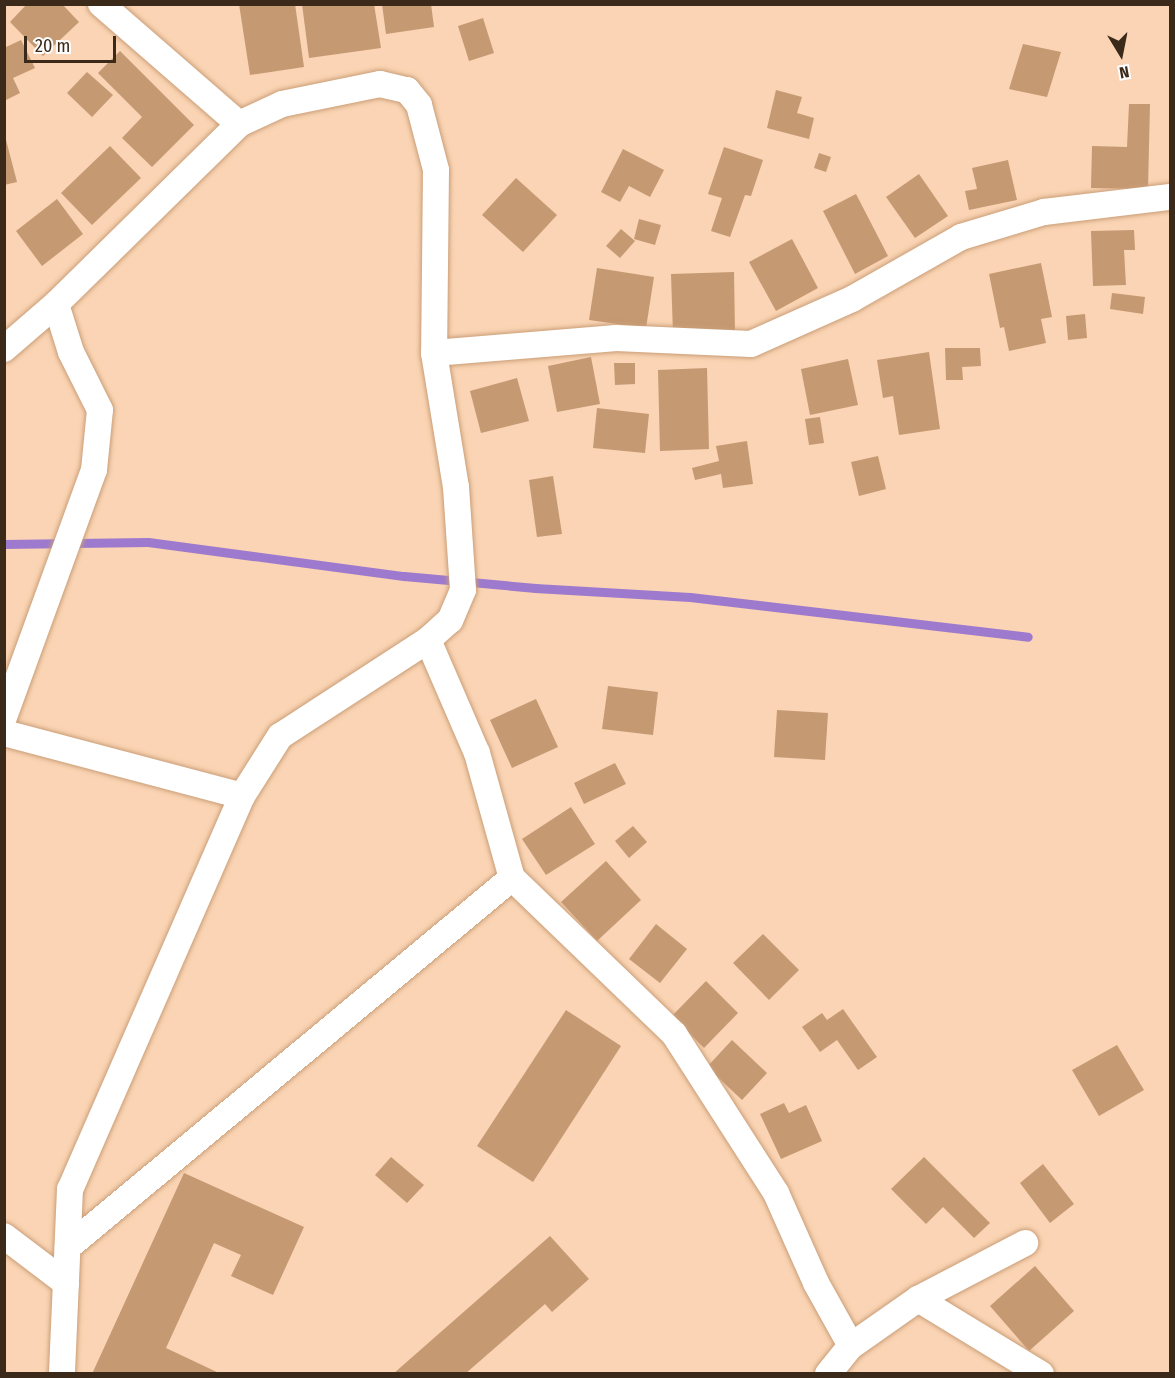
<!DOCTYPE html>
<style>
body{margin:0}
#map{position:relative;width:1175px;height:1378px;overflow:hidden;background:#fad4b4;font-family:"Fira Sans Condensed",sans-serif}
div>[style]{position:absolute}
.stream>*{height:9px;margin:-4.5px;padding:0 4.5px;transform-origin:4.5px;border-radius:4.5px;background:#9e7ace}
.building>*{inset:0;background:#c59972}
.roads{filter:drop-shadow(0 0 2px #ca9e77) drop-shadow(0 0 2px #ca9e77)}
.minor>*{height:26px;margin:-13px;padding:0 13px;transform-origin:13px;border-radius:13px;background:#fff}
span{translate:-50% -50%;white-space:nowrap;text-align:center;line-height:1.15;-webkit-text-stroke:4.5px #fdfdfd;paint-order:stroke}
.frame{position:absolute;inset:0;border:6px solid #3b2a19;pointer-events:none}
.north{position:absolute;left:1091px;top:24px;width:60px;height:60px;-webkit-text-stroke:4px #fdfdfd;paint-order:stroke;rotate:170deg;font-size:16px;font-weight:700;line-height:24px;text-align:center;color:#3b2a19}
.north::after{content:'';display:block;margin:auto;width:21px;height:27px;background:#3b2a19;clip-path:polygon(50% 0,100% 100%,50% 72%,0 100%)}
.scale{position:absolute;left:24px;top:36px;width:92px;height:27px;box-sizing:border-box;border:3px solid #3b2a19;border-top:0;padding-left:8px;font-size:18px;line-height:21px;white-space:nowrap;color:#3b2a19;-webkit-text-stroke:4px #fdfdfd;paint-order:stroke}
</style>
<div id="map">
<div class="stream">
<div style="left:4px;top:544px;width:144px;rotate:-0.8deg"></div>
<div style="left:148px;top:542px;width:258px;rotate:7.6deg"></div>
<div style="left:404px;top:576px;width:132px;rotate:5.2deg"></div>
<div style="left:535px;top:588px;width:155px;rotate:3.3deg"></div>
<div style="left:690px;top:597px;width:340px;rotate:6.7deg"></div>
</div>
<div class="building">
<div style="clip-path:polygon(27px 4px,62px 4px,79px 22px,43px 56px,10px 22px)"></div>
<div style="clip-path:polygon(239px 4px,295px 4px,304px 67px,250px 75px)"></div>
<div style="clip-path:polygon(302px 4px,374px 4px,381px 48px,309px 58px)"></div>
<div style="clip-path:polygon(382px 4px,431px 4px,434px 27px,386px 34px)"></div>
<div style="clip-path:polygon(483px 18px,494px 53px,469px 61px,458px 26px)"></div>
<div style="clip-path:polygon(21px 40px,35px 68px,13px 78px,20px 93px,4px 101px,4px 48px)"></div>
<div style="clip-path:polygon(1023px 44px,1061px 52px,1047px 97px,1009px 89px)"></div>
<div style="clip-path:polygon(120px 51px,194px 125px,152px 167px,122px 138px,142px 117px,98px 73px)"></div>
<div style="clip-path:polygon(87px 72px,113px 95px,92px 117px,67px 93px)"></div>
<div style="clip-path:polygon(776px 90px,802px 97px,797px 113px,814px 118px,809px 139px,767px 128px)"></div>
<div style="clip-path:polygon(1129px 104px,1150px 104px,1148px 189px,1091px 188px,1092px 146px,1127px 147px)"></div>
<div style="clip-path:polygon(5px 136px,17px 182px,4px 185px,4px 137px)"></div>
<div style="clip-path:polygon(110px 146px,141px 178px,92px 225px,61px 193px)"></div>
<div style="clip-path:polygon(724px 147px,763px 160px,751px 196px,745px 195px,730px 237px,711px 231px,722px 198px,708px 194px)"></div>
<div style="clip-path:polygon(623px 149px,664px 170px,650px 197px,629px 186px,620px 202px,601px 192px)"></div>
<div style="clip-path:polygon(819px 153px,831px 157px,826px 172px,814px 168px)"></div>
<div style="clip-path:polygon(1008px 160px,1017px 200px,969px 210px,965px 191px,977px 189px,972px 168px)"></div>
<div style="clip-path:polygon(919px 174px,948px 216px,915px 238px,886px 197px)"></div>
<div style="clip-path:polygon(516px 178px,557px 215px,523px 252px,482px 215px)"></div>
<div style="clip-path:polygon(856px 194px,888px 256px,855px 274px,823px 211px)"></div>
<div style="clip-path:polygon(57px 199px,83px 234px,42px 266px,16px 231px)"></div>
<div style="clip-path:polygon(639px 219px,661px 225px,655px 245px,634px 239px)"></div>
<div style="clip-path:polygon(621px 229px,635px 241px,620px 258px,606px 246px)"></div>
<div style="clip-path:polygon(1134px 230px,1135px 250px,1124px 250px,1126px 285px,1093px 286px,1091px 231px)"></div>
<div style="clip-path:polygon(792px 239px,818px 288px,776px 311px,749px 262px)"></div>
<div style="clip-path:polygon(1041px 263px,1052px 317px,1041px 319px,1046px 343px,1009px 351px,1004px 327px,1000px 328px,989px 274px)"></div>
<div style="clip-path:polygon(597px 268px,654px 277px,646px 328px,589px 320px)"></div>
<div style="clip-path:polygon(734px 272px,735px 332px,673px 334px,671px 274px)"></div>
<div style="clip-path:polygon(1112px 293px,1145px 297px,1143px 314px,1110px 309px)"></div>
<div style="clip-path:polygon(1085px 314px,1087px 338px,1068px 340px,1066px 316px)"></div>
<div style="clip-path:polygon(945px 348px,980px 348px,981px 366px,962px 367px,963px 380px,946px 380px)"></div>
<div style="clip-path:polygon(929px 352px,940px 429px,899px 435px,893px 396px,883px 398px,877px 360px)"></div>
<div style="clip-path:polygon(591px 357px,600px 404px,557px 412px,548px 366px)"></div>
<div style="clip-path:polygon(848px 359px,858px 405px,810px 415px,801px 369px)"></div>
<div style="clip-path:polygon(614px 363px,635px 363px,635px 384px,615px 385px)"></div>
<div style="clip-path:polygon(707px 368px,709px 449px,660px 451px,658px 370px)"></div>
<div style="clip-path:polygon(517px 378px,529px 421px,481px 433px,470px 391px)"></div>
<div style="clip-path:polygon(597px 408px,649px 414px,645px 453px,593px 448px)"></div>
<div style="clip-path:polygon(820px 417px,824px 443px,809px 445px,805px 419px)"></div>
<div style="clip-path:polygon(747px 441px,753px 484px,723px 488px,721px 474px,695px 480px,692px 468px,719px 461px,716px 446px)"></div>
<div style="clip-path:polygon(878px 456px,886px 489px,859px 496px,851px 462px)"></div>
<div style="clip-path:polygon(553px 476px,562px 534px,537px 537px,529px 480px)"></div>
<div style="clip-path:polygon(608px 686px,658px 692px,653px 735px,602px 729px)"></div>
<div style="clip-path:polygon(536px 699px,558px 747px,512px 768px,490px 720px)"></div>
<div style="clip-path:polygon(777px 710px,828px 713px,825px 760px,774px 757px)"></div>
<div style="clip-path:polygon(615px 763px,626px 784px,584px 804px,574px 783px)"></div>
<div style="clip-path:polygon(571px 807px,595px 844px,546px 875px,522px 839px)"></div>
<div style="clip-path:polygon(633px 826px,647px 842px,629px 858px,615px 841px)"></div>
<div style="clip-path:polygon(606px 861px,641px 900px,597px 941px,561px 902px)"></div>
<div style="clip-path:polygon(656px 924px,687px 949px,660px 983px,629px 959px)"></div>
<div style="clip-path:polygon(763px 934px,799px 970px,769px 1000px,733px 963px)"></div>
<div style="clip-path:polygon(706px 981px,738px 1013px,704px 1048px,672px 1016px)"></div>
<div style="clip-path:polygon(843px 1009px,877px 1057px,858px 1070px,837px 1040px,820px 1052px,802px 1027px,822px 1013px,827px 1020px)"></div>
<div style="clip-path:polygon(566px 1010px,621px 1046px,533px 1182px,477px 1146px)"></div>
<div style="clip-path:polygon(732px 1040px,767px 1073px,742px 1100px,707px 1067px)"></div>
<div style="clip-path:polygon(1117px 1045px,1144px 1090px,1099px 1116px,1072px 1070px)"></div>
<div style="clip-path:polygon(784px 1103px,789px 1113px,806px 1105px,822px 1141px,781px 1159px,760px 1114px)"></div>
<div style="clip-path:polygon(391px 1157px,424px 1185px,407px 1203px,375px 1175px)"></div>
<div style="clip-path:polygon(924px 1157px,990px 1223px,974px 1238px,943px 1207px,926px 1224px,891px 1189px)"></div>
<div style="clip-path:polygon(1043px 1164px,1074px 1204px,1050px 1223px,1020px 1183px)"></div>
<div style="clip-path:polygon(184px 1173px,304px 1227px,273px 1295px,231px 1276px,241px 1255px,214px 1243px,166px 1348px,221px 1374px,92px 1374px)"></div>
<div style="clip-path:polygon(550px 1236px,589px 1279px,552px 1312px,545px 1304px,465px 1374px,393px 1374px)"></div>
<div style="clip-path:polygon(1035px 1266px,1074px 1311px,1029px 1351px,990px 1306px)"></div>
</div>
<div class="roads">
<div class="minor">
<div style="left:101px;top:4px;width:183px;rotate:41deg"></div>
<div style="left:4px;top:349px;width:69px;rotate:-40.9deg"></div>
<div style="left:56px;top:304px;width:257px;rotate:-44.5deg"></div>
<div style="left:239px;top:124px;width:47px;rotate:-24.9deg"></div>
<div style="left:282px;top:104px;width:100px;rotate:-11.5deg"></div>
<div style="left:380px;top:84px;width:28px;rotate:13deg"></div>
<div style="left:407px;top:90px;width:19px;rotate:51deg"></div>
<div style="left:419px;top:105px;width:67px;rotate:75.3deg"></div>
<div style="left:436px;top:170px;width:183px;rotate:90.6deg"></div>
<div style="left:434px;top:353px;width:136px;rotate:80.7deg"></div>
<div style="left:456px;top:487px;width:103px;rotate:86.1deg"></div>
<div style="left:463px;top:590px;width:33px;rotate:113deg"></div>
<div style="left:450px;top:620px;width:30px;rotate:138deg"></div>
<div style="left:428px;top:640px;width:176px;rotate:147deg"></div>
<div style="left:280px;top:736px;width:71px;rotate:122.3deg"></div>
<div style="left:242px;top:796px;width:429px;rotate:113.6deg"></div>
<div style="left:70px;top:1189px;width:185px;rotate:92.5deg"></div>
<div style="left:434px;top:353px;width:183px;rotate:-4.7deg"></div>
<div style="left:616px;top:338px;width:135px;rotate:2.5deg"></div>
<div style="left:751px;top:344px;width:111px;rotate:-24deg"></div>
<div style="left:852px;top:299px;width:125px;rotate:-29.6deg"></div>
<div style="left:961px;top:237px;width:87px;rotate:-16.8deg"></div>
<div style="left:1044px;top:212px;width:127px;rotate:-6.8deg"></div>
<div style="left:428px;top:640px;width:123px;rotate:66.6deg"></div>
<div style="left:477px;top:753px;width:130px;rotate:74.4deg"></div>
<div style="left:512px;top:878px;width:225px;rotate:43.9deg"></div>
<div style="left:674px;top:1034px;width:189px;rotate:57.3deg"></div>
<div style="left:776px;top:1193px;width:98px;rotate:66deg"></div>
<div style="left:816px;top:1283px;width:72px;rotate:60.9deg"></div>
<div style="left:4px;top:717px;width:263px;rotate:-70deg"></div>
<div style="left:94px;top:470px;width:60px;rotate:-84.3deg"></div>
<div style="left:100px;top:410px;width:65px;rotate:-116.6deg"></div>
<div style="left:71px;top:352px;width:50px;rotate:-107.4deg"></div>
<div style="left:4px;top:733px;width:246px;rotate:14.8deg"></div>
<div style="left:4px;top:1236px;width:78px;rotate:37.2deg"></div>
<div style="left:68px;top:1247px;width:577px;rotate:-39.73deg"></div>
<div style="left:918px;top:1299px;width:144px;rotate:31.4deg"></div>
<div style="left:828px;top:1374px;width:36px;rotate:-51deg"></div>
<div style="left:851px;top:1346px;width:82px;rotate:-35deg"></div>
<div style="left:918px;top:1299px;width:121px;rotate:-27.6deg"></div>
</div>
</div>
<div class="frame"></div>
<div class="north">N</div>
<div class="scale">20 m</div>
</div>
